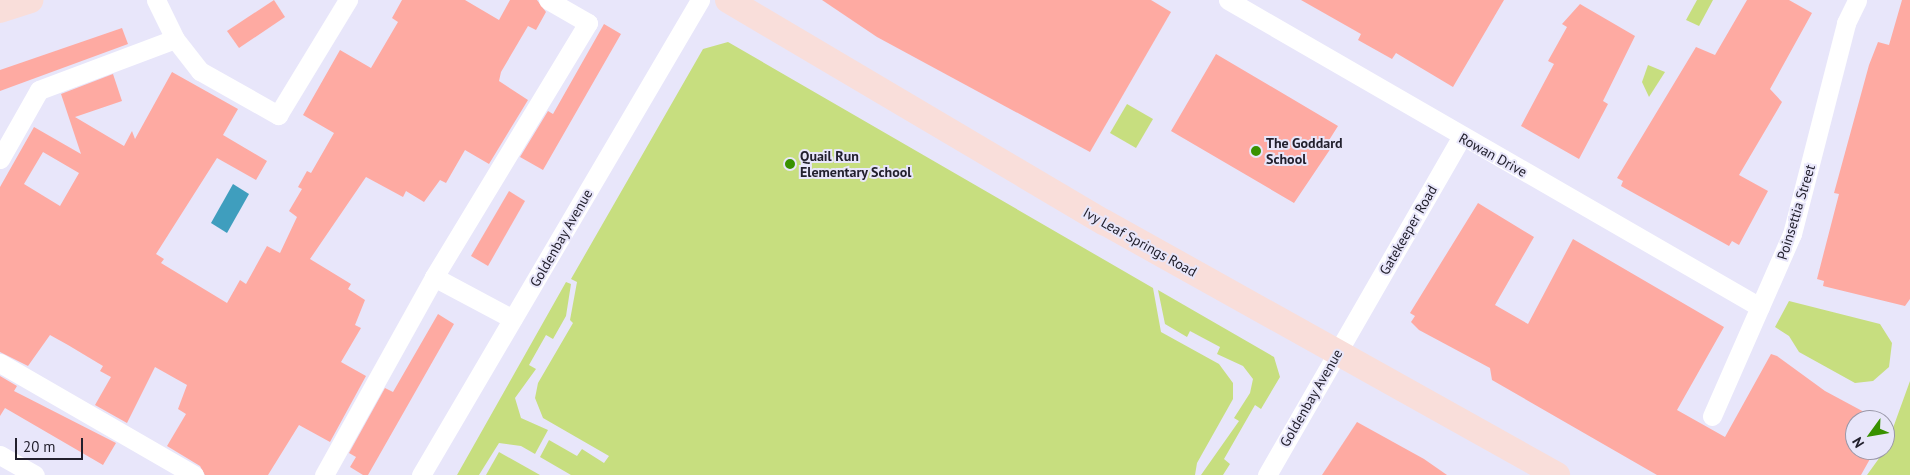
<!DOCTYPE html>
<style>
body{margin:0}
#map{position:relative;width:1910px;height:475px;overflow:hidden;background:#e8e6fa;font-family:"PT Sans",sans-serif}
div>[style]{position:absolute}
.green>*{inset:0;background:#c7de7f}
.water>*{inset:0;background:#3f9ebe}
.building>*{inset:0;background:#feaaa2}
.street>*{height:19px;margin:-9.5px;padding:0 9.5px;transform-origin:9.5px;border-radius:9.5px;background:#fff}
.secondary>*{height:26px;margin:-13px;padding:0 13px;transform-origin:13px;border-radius:13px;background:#f9deda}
.dots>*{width:14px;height:14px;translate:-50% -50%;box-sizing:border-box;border:2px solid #e8e6fa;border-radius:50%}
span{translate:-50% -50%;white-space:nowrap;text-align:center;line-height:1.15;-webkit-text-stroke:4px #e8e6fa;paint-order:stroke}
.poi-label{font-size:14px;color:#22202d;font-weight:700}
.left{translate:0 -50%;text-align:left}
.street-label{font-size:14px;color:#22202d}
.north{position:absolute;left:1845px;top:410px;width:50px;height:50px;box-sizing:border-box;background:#e8e6fa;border:1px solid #9997a8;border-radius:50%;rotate:238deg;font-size:14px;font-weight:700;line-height:20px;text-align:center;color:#22202d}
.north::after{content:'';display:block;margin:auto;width:18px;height:22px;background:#389100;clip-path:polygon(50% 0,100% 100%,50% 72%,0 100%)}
.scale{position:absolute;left:15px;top:438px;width:68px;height:22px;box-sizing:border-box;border:2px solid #22202d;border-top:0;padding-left:6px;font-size:15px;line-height:18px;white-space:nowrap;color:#22202d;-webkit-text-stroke:4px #e8e6fa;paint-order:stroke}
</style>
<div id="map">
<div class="green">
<div style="clip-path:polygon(1697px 0,1713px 0,1699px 26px,1686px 20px)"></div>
<div style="clip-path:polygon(728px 42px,1153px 288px,1161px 332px,1219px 364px,1233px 383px,1233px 399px,1197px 463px,1195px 475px,571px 475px,540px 457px,549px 440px,577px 456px,582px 449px,604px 463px,609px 456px,543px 418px,535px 398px,538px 383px,573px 323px,570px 320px,577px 282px,571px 279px,703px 49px)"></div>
<div style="clip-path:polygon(1648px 65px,1665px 72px,1649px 97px,1642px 82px)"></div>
<div style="clip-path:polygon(1127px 104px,1153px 119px,1136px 148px,1110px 133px)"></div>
<div style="clip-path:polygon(566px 282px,571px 284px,566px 316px,553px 339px,546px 335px,529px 365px,536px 369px,515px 398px,521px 418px,548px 430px,535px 454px,521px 446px,499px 443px,479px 475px,457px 475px)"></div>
<div style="clip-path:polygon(1158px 290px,1274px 357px,1280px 377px,1261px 409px,1255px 405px,1224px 459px,1230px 464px,1223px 475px,1201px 475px,1239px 421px,1234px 418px,1250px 393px,1253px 379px,1243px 366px,1217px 354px,1220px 347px,1190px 331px,1187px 337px,1165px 324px)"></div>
<div style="clip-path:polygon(1789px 301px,1880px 324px,1892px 343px,1889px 367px,1873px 381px,1855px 383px,1799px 352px,1789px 336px,1775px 327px)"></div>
<div style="clip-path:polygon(1910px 381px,1910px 475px,1867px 475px,1885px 450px)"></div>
<div style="clip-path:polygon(499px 452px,540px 475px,486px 475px)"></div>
</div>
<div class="water">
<div style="clip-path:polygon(233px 184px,249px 194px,227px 233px,211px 223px)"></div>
</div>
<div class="building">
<div style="clip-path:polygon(274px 0,285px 17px,239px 48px,227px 31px)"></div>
<div style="clip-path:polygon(evenodd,402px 0,465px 0,499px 20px,510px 0,537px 0,546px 12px,536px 30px,528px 26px,501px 72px,499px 81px,528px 100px,489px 164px,465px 150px,446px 183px,440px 180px,424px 202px,406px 191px,403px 197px,366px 177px,310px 259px,351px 284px,348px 289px,365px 300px,355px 325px,361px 328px,341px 362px,366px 376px,330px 442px,299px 425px,268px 475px,205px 475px,200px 466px,167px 446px,186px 414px,178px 409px,187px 385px,155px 367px,127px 423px,95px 405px,111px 377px,100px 371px,103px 366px,68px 345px,50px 335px,28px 366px,0 352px,0 187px,34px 127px,81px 154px,61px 94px,113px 74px,122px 101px,75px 117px,124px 146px,132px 131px,135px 139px,172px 72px,238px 109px,223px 135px,267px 161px,256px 180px,217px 158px,156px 254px,164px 259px,161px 263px,227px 303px,240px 280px,246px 284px,267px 246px,280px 253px,297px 217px,289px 211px,302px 189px,298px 187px,307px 171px,311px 173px,334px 133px,303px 115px,340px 50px,371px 68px,398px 22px,392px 18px,402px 0,43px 152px,79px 173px,60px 206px,24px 184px,43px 152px)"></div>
<div style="clip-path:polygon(822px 0,1151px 0,1171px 12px,1090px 152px,877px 37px)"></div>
<div style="clip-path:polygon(1301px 0,1504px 0,1453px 87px,1396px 53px,1392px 59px,1358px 40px,1361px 34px)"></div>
<div style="clip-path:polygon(1747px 0,1789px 0,1812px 13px,1770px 89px,1782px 102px,1739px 175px,1768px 191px,1739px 245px,1732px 241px,1729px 246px,1621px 186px,1623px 181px,1617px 178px,1696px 47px,1715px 55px)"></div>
<div style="clip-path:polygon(1902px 0,1910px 0,1910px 299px,1905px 306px,1823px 286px,1824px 281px,1817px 279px,1839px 194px,1834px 193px,1869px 65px,1878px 42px,1889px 45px)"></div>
<div style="clip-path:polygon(1580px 4px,1635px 36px,1603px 101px,1608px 104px,1579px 159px,1521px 126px,1554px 64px,1548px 61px,1567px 27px,1562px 24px)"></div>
<div style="clip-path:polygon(604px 24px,621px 34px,543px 170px,520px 157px,548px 111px,553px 114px)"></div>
<div style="clip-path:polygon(122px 28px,128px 44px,0 91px,0 70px)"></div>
<div style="clip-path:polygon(1216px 54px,1338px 126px,1326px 145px,1331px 148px,1294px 203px,1171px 131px)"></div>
<div style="clip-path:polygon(509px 191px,525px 201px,488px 266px,471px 256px)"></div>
<div style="clip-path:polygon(1478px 203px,1534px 237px,1495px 305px,1528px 324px,1573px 239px,1724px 327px,1677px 410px,1725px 437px,1771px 354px,1777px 356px,1825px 391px,1879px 420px,1855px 420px,1855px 450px,1875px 450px,1861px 475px,1657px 475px,1492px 380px,1490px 368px,1419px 330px,1411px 322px,1415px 316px,1410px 313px)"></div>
<div style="clip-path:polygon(438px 314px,454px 324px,368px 475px,363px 475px,350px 467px,356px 457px,349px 453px,385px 388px,393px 392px)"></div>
<div style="clip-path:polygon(0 376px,17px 386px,14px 391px,116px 443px,103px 465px,5px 408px,0 416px)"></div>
<div style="clip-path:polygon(1357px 422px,1424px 459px,1447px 475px,1322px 475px)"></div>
</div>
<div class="street">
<div style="left:156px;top:0;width:43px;rotate:64deg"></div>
<div style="left:175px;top:39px;width:41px;rotate:52deg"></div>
<div style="left:200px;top:71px;width:90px;rotate:29.4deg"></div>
<div style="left:278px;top:115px;width:135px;rotate:-58.7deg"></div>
<div style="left:1228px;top:0;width:614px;rotate:29.99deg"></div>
<div style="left:0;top:159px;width:79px;rotate:-60.5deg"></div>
<div style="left:39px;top:90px;width:145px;rotate:-20.6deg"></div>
<div style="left:434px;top:277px;width:89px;rotate:28deg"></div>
<div style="left:0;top:363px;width:224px;rotate:30deg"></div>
<div style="left:1712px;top:416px;width:199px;rotate:-66.3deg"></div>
<div style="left:1792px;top:234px;width:218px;rotate:-75.6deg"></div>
<div style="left:1846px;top:23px;width:25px;rotate:-64deg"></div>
<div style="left:0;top:455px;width:40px;rotate:29.7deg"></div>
<div style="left:324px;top:475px;width:227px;rotate:-60.9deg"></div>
<div style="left:434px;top:277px;width:297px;rotate:-58.8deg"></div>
<div style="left:588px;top:23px;width:46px;rotate:-150.1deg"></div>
<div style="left:421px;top:475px;width:551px;rotate:-59.57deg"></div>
<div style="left:1267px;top:475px;width:389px;rotate:-60.1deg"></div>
</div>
<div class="secondary">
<div style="left:728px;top:0;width:437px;rotate:30.6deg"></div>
<div style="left:1104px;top:222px;width:519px;rotate:29.18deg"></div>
<div style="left:0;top:10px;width:32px;rotate:-18deg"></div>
</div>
<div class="dots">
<div style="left:1256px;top:151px;background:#389100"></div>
<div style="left:790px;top:164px;background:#389100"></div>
</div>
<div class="poi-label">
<span class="left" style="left:1266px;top:151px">The Goddard<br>School</span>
<span class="left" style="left:800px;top:164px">Quail Run<br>Elementary School</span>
</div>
<div class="street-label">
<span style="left:1493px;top:155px;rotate:29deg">Rowan Drive</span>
<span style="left:1796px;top:212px;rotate:-73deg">Poinsettia Street</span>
<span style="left:1408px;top:230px;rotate:-60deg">Gatekeeper Road</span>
<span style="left:561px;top:238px;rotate:-60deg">Goldenbay Avenue</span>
<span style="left:1140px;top:242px;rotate:29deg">Ivy Leaf Springs Road</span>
<span style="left:1311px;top:398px;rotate:-60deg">Goldenbay Avenue</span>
</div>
<div class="north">N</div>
<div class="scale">20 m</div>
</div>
